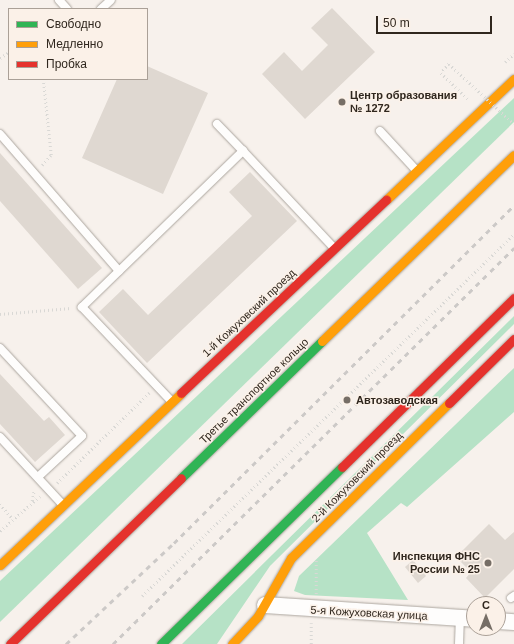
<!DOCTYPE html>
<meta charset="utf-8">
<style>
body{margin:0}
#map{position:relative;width:514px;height:644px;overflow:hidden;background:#f7f1ec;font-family:Arial,sans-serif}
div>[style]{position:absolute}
.green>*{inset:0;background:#b6e2c6}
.building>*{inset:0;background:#dfd8d1}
.path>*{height:2.5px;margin-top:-1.25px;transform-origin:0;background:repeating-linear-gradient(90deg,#d9d8d5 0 1px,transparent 0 4px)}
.roads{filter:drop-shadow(0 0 1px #aca69f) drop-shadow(0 0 1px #aca69f)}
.lane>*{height:8px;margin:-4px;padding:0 4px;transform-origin:4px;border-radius:4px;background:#fefdfc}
.street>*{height:16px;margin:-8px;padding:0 8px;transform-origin:8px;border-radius:8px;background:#fefdfc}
.fast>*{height:9px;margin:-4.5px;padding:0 4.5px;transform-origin:4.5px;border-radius:4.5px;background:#30b455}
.slow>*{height:9px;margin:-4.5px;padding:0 4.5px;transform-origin:4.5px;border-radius:4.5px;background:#ff9f0a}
.jam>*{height:9px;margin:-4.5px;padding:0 4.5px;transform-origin:4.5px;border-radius:4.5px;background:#e5322d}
.rail>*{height:3px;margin-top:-1.5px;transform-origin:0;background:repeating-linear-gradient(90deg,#ccc9c7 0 5px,transparent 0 10px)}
.path-bridge>*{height:2.5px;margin-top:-1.25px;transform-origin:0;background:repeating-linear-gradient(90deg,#d9d8d5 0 1px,transparent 0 4px)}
.dots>*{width:11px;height:11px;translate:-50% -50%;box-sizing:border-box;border:2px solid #fbf1e8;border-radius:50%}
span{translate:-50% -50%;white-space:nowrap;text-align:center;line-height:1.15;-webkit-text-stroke:3px #fbf1e8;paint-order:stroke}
.poi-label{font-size:11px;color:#30271e;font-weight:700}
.left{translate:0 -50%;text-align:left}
.right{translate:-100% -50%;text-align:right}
.street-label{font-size:11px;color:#30271e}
.legend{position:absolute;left:8px;top:8px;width:140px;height:72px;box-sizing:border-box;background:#fbf1e8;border:1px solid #aaa097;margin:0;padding:5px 7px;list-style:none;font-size:12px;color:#30271e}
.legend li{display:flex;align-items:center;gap:8px;height:20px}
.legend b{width:20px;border:1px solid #aaa097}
.north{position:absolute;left:466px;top:596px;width:40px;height:40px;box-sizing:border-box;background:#fbf1e8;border:1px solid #aaa097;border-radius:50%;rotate:0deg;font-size:11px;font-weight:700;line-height:16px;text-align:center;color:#30271e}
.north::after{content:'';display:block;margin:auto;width:14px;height:18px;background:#766e66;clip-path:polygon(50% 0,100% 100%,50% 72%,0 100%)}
.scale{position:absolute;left:376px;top:16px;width:116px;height:18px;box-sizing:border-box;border:2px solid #30271e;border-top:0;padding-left:5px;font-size:12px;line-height:14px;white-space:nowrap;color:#30271e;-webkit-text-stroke:3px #fbf1e8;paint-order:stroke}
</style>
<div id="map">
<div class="green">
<div style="clip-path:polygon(514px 98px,514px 122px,0 622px,0 581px)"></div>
<div style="clip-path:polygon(514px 316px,514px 324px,270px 566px,217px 644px,182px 644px)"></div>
<div style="clip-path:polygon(514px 368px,514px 412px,407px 507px,401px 503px,367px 533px,408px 600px,305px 595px,294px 591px,299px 576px)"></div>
</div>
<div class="building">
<div style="clip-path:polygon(332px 8px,375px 52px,305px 119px,262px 74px,284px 52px,302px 71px,328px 45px,311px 28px)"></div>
<div style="clip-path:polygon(147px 66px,208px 93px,163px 194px,82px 158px,117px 79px,147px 79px)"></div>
<div style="clip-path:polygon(0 153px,102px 268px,78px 289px,0 201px)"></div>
<div style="clip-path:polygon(250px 172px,297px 221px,147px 363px,99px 312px,123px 289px,148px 315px,252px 216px,229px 192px)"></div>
<div style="clip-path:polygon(0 374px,44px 421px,49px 417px,65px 435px,35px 462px,0 424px)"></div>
<div style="clip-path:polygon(489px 524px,505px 540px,514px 532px,514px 569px,485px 598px,466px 578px,471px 572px,456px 557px)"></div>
<div style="clip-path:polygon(413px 560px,426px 576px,418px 583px,405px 567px)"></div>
</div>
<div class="path">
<div style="left:0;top:58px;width:11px;rotate:-34deg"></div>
<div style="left:505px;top:62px;width:12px;rotate:-42deg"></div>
<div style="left:449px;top:64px;width:12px;rotate:132deg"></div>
<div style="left:441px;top:73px;width:37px;rotate:44deg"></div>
<div style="left:42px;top:165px;width:13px;rotate:-48deg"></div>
<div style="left:51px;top:155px;width:76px;rotate:-96deg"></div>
<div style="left:0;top:314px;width:71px;rotate:-4.8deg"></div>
<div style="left:57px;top:483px;width:129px;rotate:-44.4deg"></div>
<div style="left:32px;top:501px;width:11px;rotate:-80deg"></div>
<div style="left:0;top:504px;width:20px;rotate:49deg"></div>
<div style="left:0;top:531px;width:53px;rotate:-41.2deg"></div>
<div style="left:316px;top:594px;width:35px;rotate:-90deg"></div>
<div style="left:142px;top:596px;width:519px;rotate:-44.22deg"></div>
<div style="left:311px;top:644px;width:21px;rotate:-90deg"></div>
</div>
<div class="roads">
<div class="lane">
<div style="left:59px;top:0;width:12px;rotate:48deg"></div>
<div style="left:101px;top:9px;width:13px;rotate:-42deg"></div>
<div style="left:217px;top:124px;width:37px;rotate:46deg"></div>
<div style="left:380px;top:131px;width:53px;rotate:47.3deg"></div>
<div style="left:0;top:134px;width:181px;rotate:49deg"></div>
<div style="left:119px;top:271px;width:173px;rotate:-44.1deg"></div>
<div style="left:243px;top:151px;width:133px;rotate:46.8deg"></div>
<div style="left:119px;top:271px;width:52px;rotate:135.8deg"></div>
<div style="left:82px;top:307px;width:131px;rotate:46.5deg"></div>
<div style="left:0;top:348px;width:120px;rotate:47deg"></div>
<div style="left:82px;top:436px;width:60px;rotate:137deg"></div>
<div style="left:0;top:437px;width:91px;rotate:47.2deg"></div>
<div style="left:511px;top:598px;width:4px;rotate:-34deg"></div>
<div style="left:459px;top:644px;width:26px;rotate:-88deg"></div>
</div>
<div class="street">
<div style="left:265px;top:605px;width:209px;rotate:3.8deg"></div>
<div style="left:498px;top:621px;width:16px;rotate:4deg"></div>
</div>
<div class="fast">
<div style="left:181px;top:478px;width:197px;rotate:-44.2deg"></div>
<div style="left:161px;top:644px;width:253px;rotate:-44.4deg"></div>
</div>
<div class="slow">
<div style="left:386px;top:200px;width:176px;rotate:-43.4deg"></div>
<div style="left:322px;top:341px;width:267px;rotate:-44.1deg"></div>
<div style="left:0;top:565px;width:250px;rotate:-43.5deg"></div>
<div style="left:232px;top:644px;width:38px;rotate:-47deg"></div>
<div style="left:258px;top:616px;width:67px;rotate:-60.4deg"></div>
<div style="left:291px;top:558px;width:221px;rotate:-44.5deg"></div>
</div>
<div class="jam">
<div style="left:181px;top:393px;width:282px;rotate:-43.3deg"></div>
<div style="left:449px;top:403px;width:91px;rotate:-44.6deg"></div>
<div style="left:342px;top:467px;width:241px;rotate:-44.5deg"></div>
<div style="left:10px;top:644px;width:238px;rotate:-44.1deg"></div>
</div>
</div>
<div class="rail">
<div style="left:66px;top:644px;width:148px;rotate:-43.1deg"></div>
<div style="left:174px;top:543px;width:479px;rotate:-44.8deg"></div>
<div style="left:113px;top:644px;width:564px;rotate:-44.64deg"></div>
</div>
<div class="path-bridge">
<div style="left:449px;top:64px;width:88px;rotate:42.7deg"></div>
</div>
<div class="dots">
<div style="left:342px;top:102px;background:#766e66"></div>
<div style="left:347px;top:400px;background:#766e66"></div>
<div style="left:488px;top:563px;background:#766e66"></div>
</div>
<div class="poi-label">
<span class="left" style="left:350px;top:102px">Центр образования<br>№ 1272</span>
<span class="left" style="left:356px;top:400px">Автозаводская</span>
<span class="right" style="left:480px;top:563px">Инспекция ФНС<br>России № 25</span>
</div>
<div class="street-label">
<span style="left:249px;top:313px;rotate:-43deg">1-й Кожуховский проезд</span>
<span style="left:254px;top:391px;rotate:-44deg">Третье транспортное кольцо</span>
<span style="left:357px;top:477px;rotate:-45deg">2-й Кожуховский проезд</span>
<span style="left:369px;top:613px;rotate:3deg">5-я Кожуховская улица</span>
</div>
<ul class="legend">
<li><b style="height:5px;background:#30b455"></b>Свободно</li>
<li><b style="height:5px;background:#ff9f0a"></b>Медленно</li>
<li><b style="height:5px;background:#e5322d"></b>Пробка</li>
</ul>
<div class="north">С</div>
<div class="scale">50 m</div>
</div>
